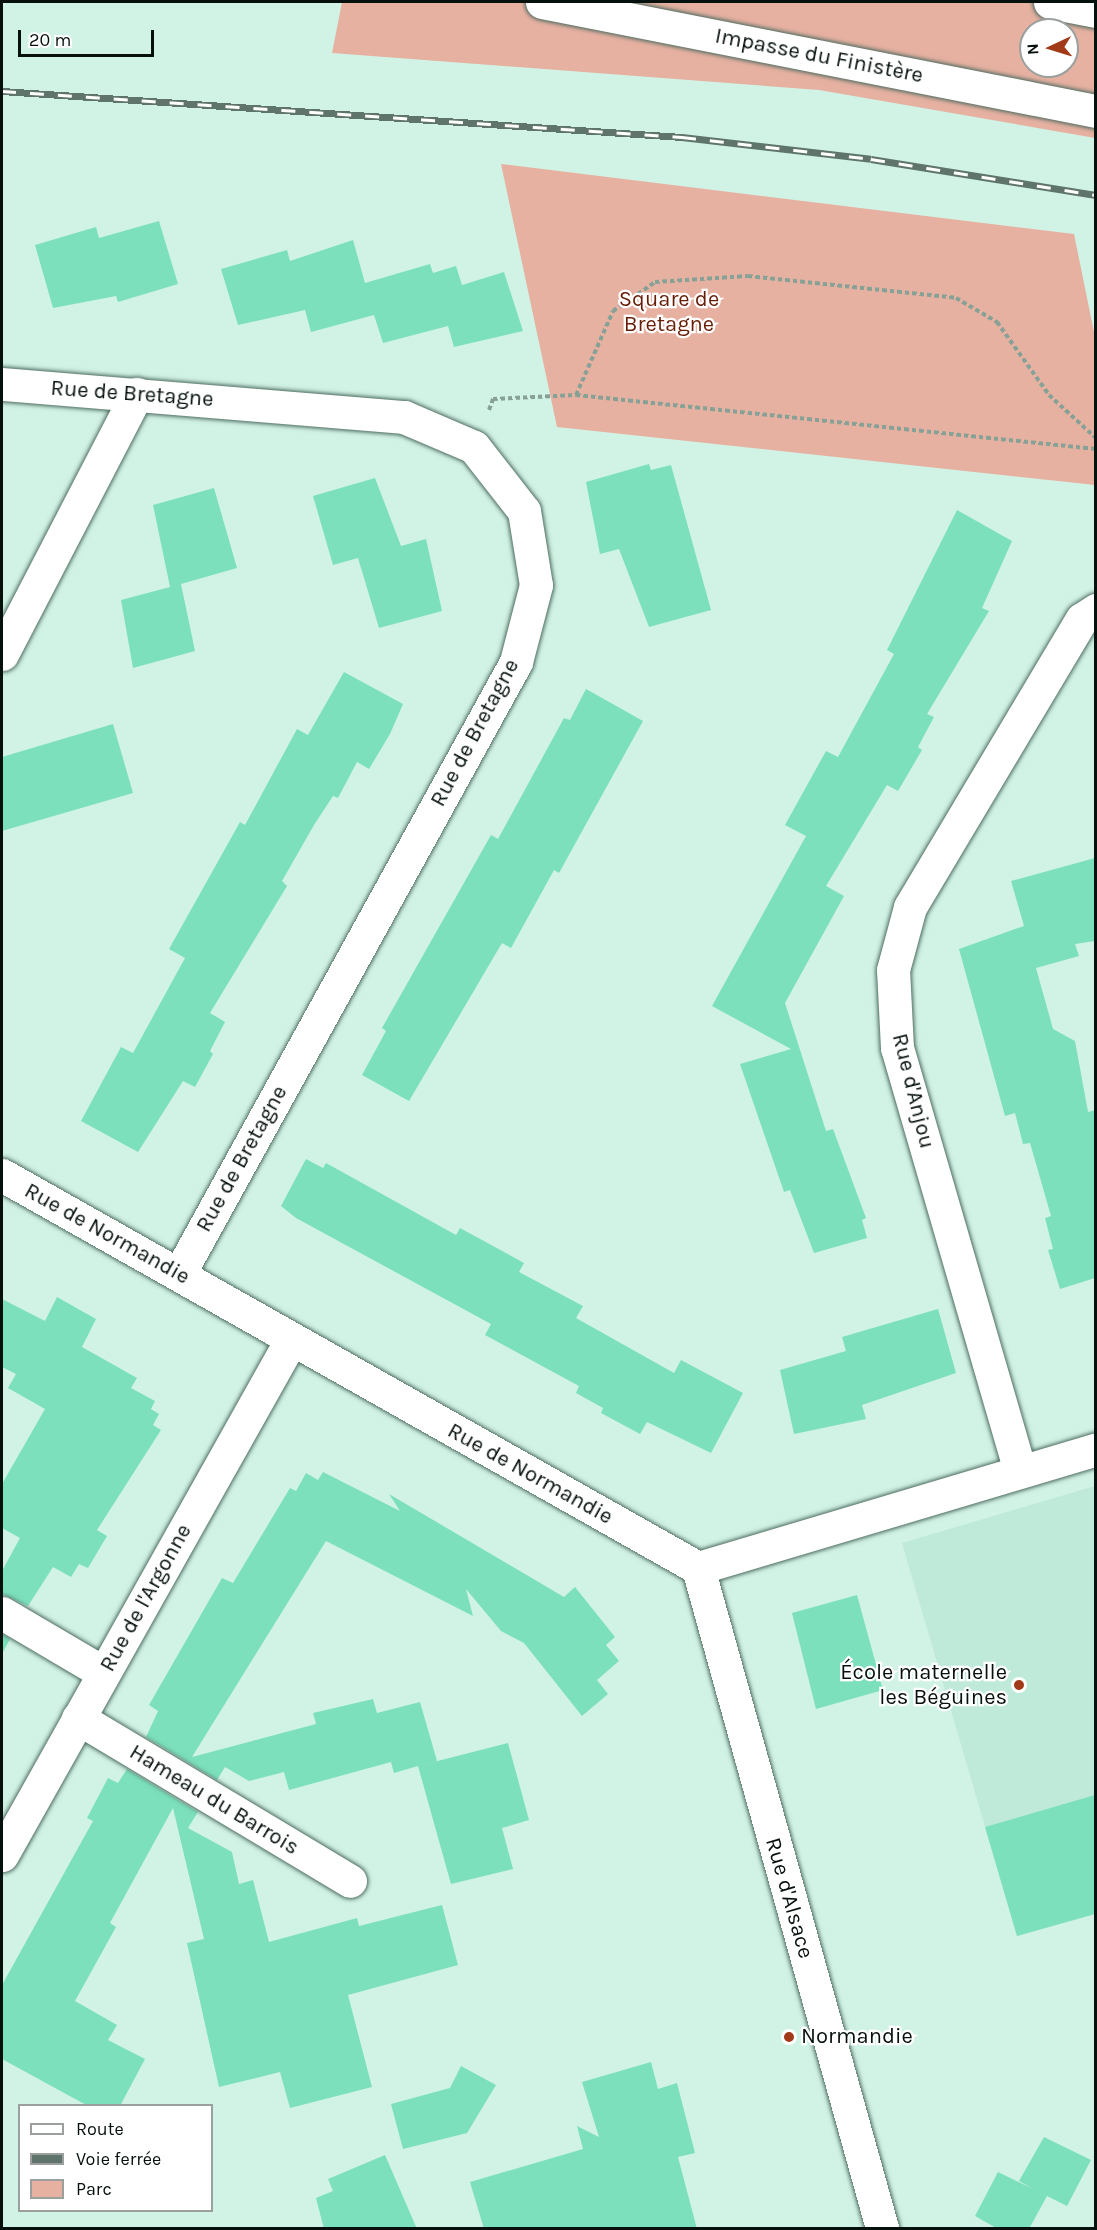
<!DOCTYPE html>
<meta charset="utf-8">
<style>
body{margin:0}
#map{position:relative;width:1097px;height:2230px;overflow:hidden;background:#d1f3e5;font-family:Karla,sans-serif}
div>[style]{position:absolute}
.built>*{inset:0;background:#bfead9}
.green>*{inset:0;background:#e7b1a2}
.building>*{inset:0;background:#7ce0bd}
.path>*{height:4px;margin-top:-2px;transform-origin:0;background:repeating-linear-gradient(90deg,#87a196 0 4.5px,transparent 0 7.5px)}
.roads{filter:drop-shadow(0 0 2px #4f6d61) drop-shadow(0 0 2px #4f6d61)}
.minor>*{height:33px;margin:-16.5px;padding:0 16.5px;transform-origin:16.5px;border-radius:16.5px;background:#fff}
.rail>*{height:7px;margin-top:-3.5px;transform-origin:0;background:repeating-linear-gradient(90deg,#fff 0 14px,#5f756c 0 28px);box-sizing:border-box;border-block:2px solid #5f756c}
.dots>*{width:16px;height:16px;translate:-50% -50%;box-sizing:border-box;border:3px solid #fff;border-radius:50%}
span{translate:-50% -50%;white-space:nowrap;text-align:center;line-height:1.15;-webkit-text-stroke:4.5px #fff;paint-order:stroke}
.street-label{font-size:22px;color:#06110d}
.park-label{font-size:22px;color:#681e06}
.poi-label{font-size:22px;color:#06110d}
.right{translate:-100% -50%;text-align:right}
.left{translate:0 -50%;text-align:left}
.frame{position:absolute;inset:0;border:3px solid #06110d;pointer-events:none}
.legend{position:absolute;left:18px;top:2104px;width:195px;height:108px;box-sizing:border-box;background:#fff;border:2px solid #9ba09e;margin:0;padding:8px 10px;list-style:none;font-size:18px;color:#06110d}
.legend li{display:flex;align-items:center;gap:12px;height:30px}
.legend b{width:30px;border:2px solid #9ba09e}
.north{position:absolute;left:1019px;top:18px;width:60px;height:60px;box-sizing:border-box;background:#fff;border:2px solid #9ba09e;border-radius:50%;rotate:266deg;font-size:16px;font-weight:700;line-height:24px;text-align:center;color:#06110d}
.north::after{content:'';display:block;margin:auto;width:21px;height:27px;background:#a23a1a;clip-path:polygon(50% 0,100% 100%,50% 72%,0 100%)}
.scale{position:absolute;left:18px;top:30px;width:136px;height:27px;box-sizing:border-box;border:3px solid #06110d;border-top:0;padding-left:8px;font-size:18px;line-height:21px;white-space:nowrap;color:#06110d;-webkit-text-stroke:4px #fff;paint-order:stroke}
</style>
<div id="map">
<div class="built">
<div style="clip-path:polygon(1095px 1486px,1095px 1914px,1017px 1936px,902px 1543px)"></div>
</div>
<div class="green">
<div style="clip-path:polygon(evenodd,342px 2px,1095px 2px,1095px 138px,819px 90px,332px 53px,342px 2px,1031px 30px,1067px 30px,1067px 66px,1031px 66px,1031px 30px)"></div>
<div style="clip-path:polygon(501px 164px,1074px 234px,1095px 337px,1095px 485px,557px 427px)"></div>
</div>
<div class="building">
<div style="clip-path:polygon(159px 221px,178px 284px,118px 302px,116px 296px,53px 308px,35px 245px,96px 227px,99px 238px)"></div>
<div style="clip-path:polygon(353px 240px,365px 283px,430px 264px,433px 273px,456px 266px,462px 285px,504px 272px,523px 331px,454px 347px,448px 326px,383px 343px,374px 315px,311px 332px,305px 310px,238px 325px,221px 269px,287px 250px,290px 261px)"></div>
<div style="clip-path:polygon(649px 464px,651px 470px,671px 465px,711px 610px,649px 627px,619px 549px,600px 554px,586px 482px)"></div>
<div style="clip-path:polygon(375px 478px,401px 546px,426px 539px,442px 611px,379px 628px,358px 558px,333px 565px,313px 496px)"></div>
<div style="clip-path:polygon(214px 488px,237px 568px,181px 584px,195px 651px,133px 668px,121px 600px,170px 587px,153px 505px)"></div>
<div style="clip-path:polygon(957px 510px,1012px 541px,982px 608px,989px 611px,927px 714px,934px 717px,918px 747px,922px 750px,898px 791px,887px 785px,826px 886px,844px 896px,785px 1003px,826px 1131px,833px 1129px,866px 1218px,862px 1220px,867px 1238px,814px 1253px,790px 1190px,784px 1192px,740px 1064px,791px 1049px,712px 1006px,806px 836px,785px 825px,826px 751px,838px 757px,894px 654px,887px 650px)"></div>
<div style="clip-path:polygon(344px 672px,403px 704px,390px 734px,369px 769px,357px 762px,338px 798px,333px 796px,314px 825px,282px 881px,287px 886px,210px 1013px,225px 1022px,210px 1051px,213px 1054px,195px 1087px,183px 1081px,138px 1152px,81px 1121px,121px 1047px,133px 1053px,185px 958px,169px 949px,240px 822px,245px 825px,297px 729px,308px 735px)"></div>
<div style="clip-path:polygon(586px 689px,643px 721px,559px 873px,554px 870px,511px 948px,502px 943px,409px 1101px,362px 1075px,386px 1031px,382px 1028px,491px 835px,498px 839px,564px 718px,570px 720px)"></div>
<div style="clip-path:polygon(113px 724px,133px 793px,2px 831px,2px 757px)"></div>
<div style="clip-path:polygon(1095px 858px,1095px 941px,1075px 944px,1079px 956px,1036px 968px,1053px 1029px,1075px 1041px,1088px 1112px,1095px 1110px,1095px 1278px,1060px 1289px,1048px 1250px,1053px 1249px,1045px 1218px,1051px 1216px,1030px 1143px,1023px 1144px,1015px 1113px,1005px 1116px,959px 949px,1024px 926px,1011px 881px)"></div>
<div style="clip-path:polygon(306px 1159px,323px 1168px,326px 1163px,456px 1235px,460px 1228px,524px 1263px,519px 1272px,583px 1306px,576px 1318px,674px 1373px,681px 1360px,743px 1393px,711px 1453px,647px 1422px,640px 1434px,601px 1413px,603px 1408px,576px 1393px,579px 1386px,485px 1335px,491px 1324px,296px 1218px,281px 1206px)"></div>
<div style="clip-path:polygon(57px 1297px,96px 1319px,82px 1347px,137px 1378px,131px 1388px,155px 1401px,151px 1409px,159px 1414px,153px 1425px,161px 1430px,97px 1530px,107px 1536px,88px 1568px,79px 1564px,71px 1577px,53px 1567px,28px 1606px,2px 1594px,2px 1571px,20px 1538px,2px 1528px,2px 1484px,45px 1409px,8px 1388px,16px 1374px,2px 1367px,2px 1299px,45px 1321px)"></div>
<div style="clip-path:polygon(938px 1309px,956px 1373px,862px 1405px,866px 1419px,794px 1434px,780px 1370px,846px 1351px,842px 1337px)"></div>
<div style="clip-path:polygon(323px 1472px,400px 1511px,389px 1494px,564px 1597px,575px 1587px,615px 1637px,606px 1645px,619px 1661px,597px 1680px,608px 1694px,582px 1716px,524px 1643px,501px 1631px,466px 1589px,473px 1616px,326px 1541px,192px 1757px,316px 1724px,313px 1713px,373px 1699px,377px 1713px,420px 1702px,437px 1761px,418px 1766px,508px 1743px,529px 1820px,502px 1828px,513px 1869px,451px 1884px,418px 1766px,394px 1773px,391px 1762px,289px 1790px,284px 1772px,249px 1781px,225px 1767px,217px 1780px,146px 1737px,158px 1711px,149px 1705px,222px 1578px,233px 1583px,290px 1488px,296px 1491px,306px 1473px,318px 1480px)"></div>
<div style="clip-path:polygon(857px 1595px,883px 1690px,816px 1709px,792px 1613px)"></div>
<div style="clip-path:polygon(2px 1634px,10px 1639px,2px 1654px)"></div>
<div style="clip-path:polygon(127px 1769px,198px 1812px,188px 1828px,232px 1852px,239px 1884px,253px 1880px,269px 1942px,357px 1918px,359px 1926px,442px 1905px,458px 1965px,348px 1995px,372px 2087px,290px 2108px,280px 2072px,219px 2087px,187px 1943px,204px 1939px,173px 1808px,110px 1923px,116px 1927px,75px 2001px,117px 2025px,108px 2040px,145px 2059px,120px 2106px,88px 2106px,2px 2059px,2px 1985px,93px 1821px,87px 1818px,108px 1778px,118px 1783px)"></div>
<div style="clip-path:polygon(1095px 1795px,1095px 1914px,1017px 1936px,985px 1827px)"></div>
<div style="clip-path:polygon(651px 2062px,658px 2089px,677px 2083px,695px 2153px,678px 2157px,697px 2229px,484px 2229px,470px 2182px,583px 2149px,577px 2126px,599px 2137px,582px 2082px)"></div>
<div style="clip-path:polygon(461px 2066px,496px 2085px,467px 2133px,403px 2149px,391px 2104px,450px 2088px)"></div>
<div style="clip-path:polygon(1044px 2137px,1091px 2160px,1067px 2206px,1047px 2196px,1029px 2229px,998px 2229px,975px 2216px,998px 2172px,1033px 2189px,1019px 2181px)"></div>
<div style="clip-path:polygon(385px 2155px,417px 2229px,324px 2229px,316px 2198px,333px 2191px,328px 2179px)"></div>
</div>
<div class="path">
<div style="left:576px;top:395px;width:92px;rotate:-66.2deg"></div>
<div style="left:613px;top:311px;width:51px;rotate:-34.6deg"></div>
<div style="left:655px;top:282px;width:93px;rotate:-3.7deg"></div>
<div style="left:748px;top:276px;width:209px;rotate:6deg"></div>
<div style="left:956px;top:298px;width:48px;rotate:30.3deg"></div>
<div style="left:997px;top:322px;width:90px;rotate:54.5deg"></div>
<div style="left:1049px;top:395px;width:64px;rotate:42.5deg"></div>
<div style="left:489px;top:410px;width:12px;rotate:-70deg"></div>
<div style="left:493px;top:399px;width:83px;rotate:-2.8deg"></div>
<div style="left:576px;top:395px;width:523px;rotate:5.93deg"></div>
</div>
<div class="roads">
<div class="minor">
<div style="left:542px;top:2px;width:565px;rotate:11.13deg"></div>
<div style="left:1050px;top:2px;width:47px;rotate:11.1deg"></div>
<div style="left:2px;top:384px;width:403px;rotate:4.7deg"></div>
<div style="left:404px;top:417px;width:76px;rotate:23.2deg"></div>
<div style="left:474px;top:447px;width:81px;rotate:52deg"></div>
<div style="left:524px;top:511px;width:75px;rotate:80.8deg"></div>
<div style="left:536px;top:585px;width:80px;rotate:104.6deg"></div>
<div style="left:516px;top:662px;width:699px;rotate:118.84deg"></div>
<div style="left:2px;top:654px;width:293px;rotate:-62.6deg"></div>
<div style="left:2px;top:1175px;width:799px;rotate:29.45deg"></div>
<div style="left:698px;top:1568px;width:415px;rotate:-16.6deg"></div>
<div style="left:1020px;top:1471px;width:441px;rotate:-106.2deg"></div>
<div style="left:897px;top:1048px;width:78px;rotate:-92.9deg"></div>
<div style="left:893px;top:970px;width:65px;rotate:-74.9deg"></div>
<div style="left:910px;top:907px;width:335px;rotate:-59.2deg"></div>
<div style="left:1082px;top:619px;width:17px;rotate:-33deg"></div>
<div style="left:698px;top:1568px;width:685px;rotate:74.42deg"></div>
<div style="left:2px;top:1613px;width:118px;rotate:30.5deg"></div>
<div style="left:78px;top:1718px;width:317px;rotate:30.9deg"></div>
<div style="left:2px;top:1855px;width:591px;rotate:-60.7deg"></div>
</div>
</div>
<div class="rail">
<div style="left:2px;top:91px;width:682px;rotate:3.87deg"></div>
<div style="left:682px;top:137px;width:190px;rotate:6.6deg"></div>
<div style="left:871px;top:159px;width:228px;rotate:9.1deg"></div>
</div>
<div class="dots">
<div style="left:1019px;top:1685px;background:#a23a1a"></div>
<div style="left:789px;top:2037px;background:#a23a1a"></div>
</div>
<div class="street-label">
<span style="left:819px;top:56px;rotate:11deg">Impasse du Finistère</span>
<span style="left:132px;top:394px;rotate:4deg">Rue de Bretagne</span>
<span style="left:475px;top:733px;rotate:-62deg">Rue de Bretagne</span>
<span style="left:913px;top:1091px;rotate:76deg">Rue d'Anjou</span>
<span style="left:242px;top:1159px;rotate:-61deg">Rue de Bretagne</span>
<span style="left:107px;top:1234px;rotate:29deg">Rue de Normandie</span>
<span style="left:530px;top:1474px;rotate:29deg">Rue de Normandie</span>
<span style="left:146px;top:1598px;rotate:-61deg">Rue de l'Argonne</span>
<span style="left:214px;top:1800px;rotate:31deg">Hameau du Barrois</span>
<span style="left:789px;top:1898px;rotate:74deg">Rue d'Alsace</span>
</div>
<div class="park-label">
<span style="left:669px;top:312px">Square de<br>Bretagne</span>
</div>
<div class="poi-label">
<span class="right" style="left:1007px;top:1685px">École maternelle<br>les Béguines</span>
<span class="left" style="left:801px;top:2037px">Normandie</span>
</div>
<div class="frame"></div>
<ul class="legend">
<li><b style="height:8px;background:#fff"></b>Route</li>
<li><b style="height:8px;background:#5f756c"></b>Voie ferrée</li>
<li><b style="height:16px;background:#e7b1a2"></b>Parc</li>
</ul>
<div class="north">N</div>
<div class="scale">20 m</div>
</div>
